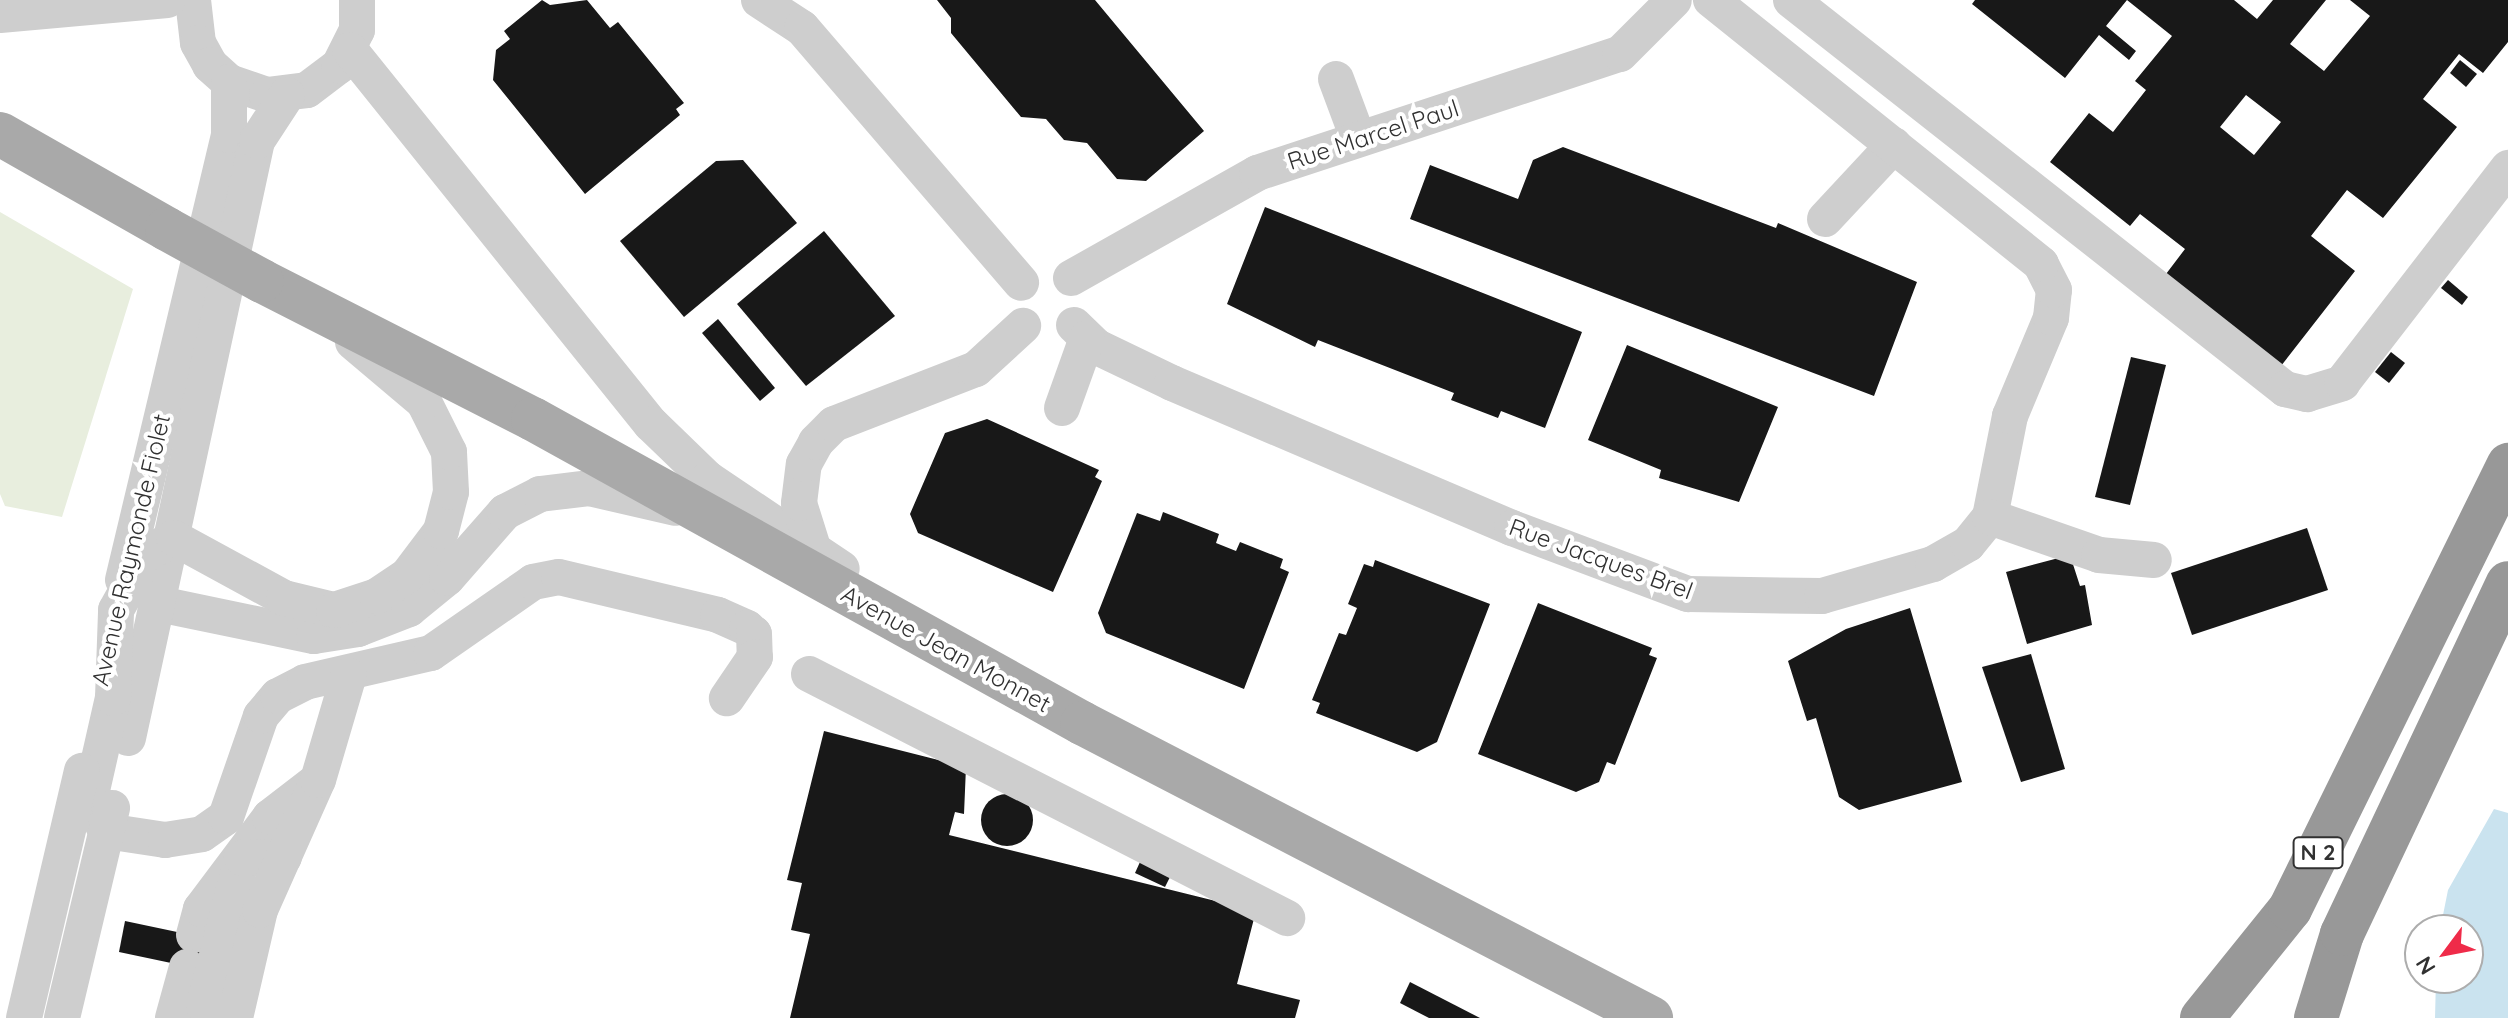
<!DOCTYPE html>
<style>
body{margin:0}
#map{position:relative;width:2508px;height:1018px;overflow:hidden;background:#fff;font-family:Quicksand,sans-serif}
div>[style]{position:absolute}
.green>*{inset:0;background:#e8eede}
.water>*{inset:0;background:#cae3ef}
.building>*{inset:0;background:#181818}
.round{border-radius:50%}
.minor>*{height:36px;margin:-18px;padding:0 18px;transform-origin:18px;border-radius:18px;background:#cecece}
.major>*{height:44px;margin:-22px;padding:0 22px;transform-origin:22px;border-radius:22px;background:#a9a9a9}
.highway>*{height:44px;margin:-22px;padding:0 22px;transform-origin:22px;border-radius:22px;background:#989898}
.major-bridge>*{height:44px;margin:-22px;padding:0 22px;transform-origin:22px;border-radius:22px;background:#a9a9a9}
span{translate:-50% -50%;white-space:nowrap;text-align:center;line-height:1.15;-webkit-text-stroke:8px #fff;paint-order:stroke}
.shield-label span{padding:2px 6px;background:#fff;border:2px solid;border-radius:6px;-webkit-text-stroke-width:0}
.shield-label{font-size:22px;color:#313131;font-weight:700}
.street-label{font-size:24px;color:#313131}
.north{position:absolute;left:2404px;top:914px;width:80px;height:80px;box-sizing:border-box;background:#fff;border:2px solid #adadad;border-radius:50%;rotate:238deg;font-size:22px;font-weight:700;line-height:32px;text-align:center;color:#313131}
.north::after{content:'';display:block;margin:auto;width:28px;height:36px;background:#ef2b49;clip-path:polygon(50% 0,100% 100%,50% 72%,0 100%)}
</style>
<div id="map">
<div class="green">
<div style="clip-path:polygon(0 212px,133px 289px,62px 517px,5px 506px,0 494px)"></div>
</div>
<div class="water">
<div style="clip-path:polygon(2494px 809px,2508px 813px,2508px 1018px,2435px 1018px,2436px 978px,2468px 978px,2468px 930px,2440px 930px,2448px 890px)"></div>
</div>
<div class="building">
<div style="clip-path:polygon(542px 0,550px 5px,587px 0,610px 28px,618px 22px,684px 103px,676px 109px,680px 115px,585px 194px,493px 80px,496px 50px,510px 39px,504px 31px)"></div>
<div style="clip-path:polygon(937px 0,1095px 0,1204px 131px,1146px 181px,1117px 179px,1087px 143px,1064px 140px,1046px 119px,1021px 117px,951px 33px,951px 18px)"></div>
<div style="clip-path:polygon(1975px 0,2127px 0,2106px 26px,2136px 51px,2129px 60px,2099px 35px,2065px 78px,1972px 4px)"></div>
<div style="clip-path:polygon(evenodd,2127px 0,2234px 0,2257px 19px,2273px 0,2326px 0,2290px 44px,2324px 71px,2370px 16px,2350px 0,2508px 0,2508px 42px,2483px 73px,2459px 54px,2423px 99px,2457px 127px,2383px 218px,2347px 190px,2311px 236px,2355px 271px,2281px 366px,2166px 274px,2185px 249px,2140px 214px,2130px 226px,2050px 162px,2089px 113px,2113px 132px,2146px 90px,2135px 81px,2172px 36px,2127px 0,2246px 95px,2281px 122px,2254px 155px,2220px 127px,2246px 95px)"></div>
<div style="clip-path:polygon(2460px 60px,2477px 74px,2466px 87px,2450px 73px)"></div>
<div style="clip-path:polygon(1563px 147px,1776px 228px,1778px 223px,1917px 282px,1874px 396px,1410px 219px,1430px 165px,1518px 199px,1533px 160px)"></div>
<div style="clip-path:polygon(743px 160px,797px 223px,684px 317px,620px 241px,716px 161px)"></div>
<div style="clip-path:polygon(1265px 207px,1582px 332px,1545px 428px,1501px 411px,1498px 418px,1451px 400px,1454px 393px,1318px 340px,1315px 347px,1227px 304px)"></div>
<div style="clip-path:polygon(824px 231px,895px 316px,806px 386px,737px 304px)"></div>
<div style="clip-path:polygon(2448px 280px,2468px 297px,2462px 305px,2441px 288px)"></div>
<div style="clip-path:polygon(718px 319px,775px 388px,760px 401px,702px 333px)"></div>
<div style="clip-path:polygon(1627px 345px,1778px 407px,1739px 502px,1659px 478px,1661px 470px,1588px 440px)"></div>
<div style="clip-path:polygon(2391px 352px,2405px 363px,2389px 383px,2375px 372px)"></div>
<div style="clip-path:polygon(2131px 357px,2166px 365px,2130px 505px,2095px 497px)"></div>
<div style="clip-path:polygon(987px 419px,1099px 470px,1095px 477px,1102px 481px,1053px 592px,918px 533px,910px 514px,945px 433px)"></div>
<div style="clip-path:polygon(1163px 512px,1219px 534px,1216px 543px,1236px 551px,1240px 542px,1283px 559px,1280px 568px,1289px 572px,1244px 689px,1106px 633px,1098px 613px,1137px 513px,1160px 521px)"></div>
<div style="clip-path:polygon(2307px 528px,2328px 590px,2192px 635px,2171px 573px)"></div>
<div style="clip-path:polygon(2070px 555px,2080px 586px,2085px 585px,2092px 625px,2027px 644px,2006px 572px)"></div>
<div style="clip-path:polygon(1375px 560px,1490px 604px,1437px 742px,1417px 752px,1316px 713px,1320px 703px,1312px 700px,1339px 633px,1346px 635px,1357px 608px,1348px 604px,1364px 564px,1373px 567px)"></div>
<div style="clip-path:polygon(1538px 603px,1652px 648px,1649px 655px,1657px 658px,1615px 765px,1607px 762px,1599px 782px,1576px 792px,1478px 754px)"></div>
<div style="clip-path:polygon(1910px 608px,1962px 782px,1859px 810px,1839px 797px,1816px 718px,1807px 721px,1788px 661px,1846px 629px)"></div>
<div style="clip-path:polygon(2031px 654px,2065px 769px,2021px 782px,1982px 667px)"></div>
<div style="clip-path:polygon(824px 731px,966px 767px,964px 814px,955px 812px,949px 835px,1256px 911px,1237px 984px,1300px 1000px,1295px 1018px,790px 1018px,810px 934px,791px 930px,802px 883px,787px 880px)"></div>
<div class="round" style="left:981px;top:794px;width:52px;height:52px"></div>
<div style="clip-path:polygon(1140px 862px,1170px 877px,1165px 887px,1135px 873px)"></div>
<div style="clip-path:polygon(125px 921px,234px 944px,228px 975px,119px 952px)"></div>
<div style="clip-path:polygon(1410px 982px,1480px 1018px,1429px 1018px,1400px 1003px)"></div>
</div>
<div class="minor">
<div style="left:193px;top:0;width:43px;rotate:83.4deg"></div>
<div style="left:198px;top:43px;width:25px;rotate:61deg"></div>
<div style="left:210px;top:65px;width:25px;rotate:42deg"></div>
<div style="left:229px;top:82px;width:40px;rotate:18.9deg"></div>
<div style="left:267px;top:95px;width:40px;rotate:-7.1deg"></div>
<div style="left:307px;top:90px;width:40px;rotate:-37deg"></div>
<div style="left:339px;top:66px;width:40px;rotate:-63.4deg"></div>
<div style="left:357px;top:30px;width:30px;rotate:-90deg"></div>
<div style="left:759px;top:0;width:51px;rotate:33.1deg"></div>
<div style="left:802px;top:28px;width:336px;rotate:49.3deg"></div>
<div style="left:1791px;top:0;width:629px;rotate:38.22deg"></div>
<div style="left:2285px;top:389px;width:23px;rotate:13deg"></div>
<div style="left:2307px;top:394px;width:37px;rotate:-17deg"></div>
<div style="left:2342px;top:383px;width:272px;rotate:-52.3deg"></div>
<div style="left:0;top:15px;width:168px;rotate:-5.1deg"></div>
<div style="left:350px;top:50px;width:480px;rotate:51.2deg"></div>
<div style="left:651px;top:424px;width:79px;rotate:44deg"></div>
<div style="left:708px;top:479px;width:161px;rotate:33.9deg"></div>
<div style="left:1336px;top:79px;width:63px;rotate:69.6deg"></div>
<div style="left:1825px;top:219px;width:101px;rotate:-47deg"></div>
<div style="left:1071px;top:278px;width:214px;rotate:-29.4deg"></div>
<div style="left:1257px;top:173px;width:382px;rotate:-18.2deg"></div>
<div style="left:1620px;top:54px;width:76px;rotate:-45deg"></div>
<div style="left:1074px;top:325px;width:32px;rotate:44deg"></div>
<div style="left:1097px;top:347px;width:83px;rotate:25.6deg"></div>
<div style="left:1172px;top:383px;width:370px;rotate:23.1deg"></div>
<div style="left:1512px;top:528px;width:188px;rotate:20.6deg"></div>
<div style="left:1688px;top:594px;width:134px;rotate:0.9deg"></div>
<div style="left:1822px;top:596px;width:116px;rotate:-16.1deg"></div>
<div style="left:1933px;top:564px;width:40px;rotate:-29.7deg"></div>
<div style="left:1968px;top:544px;width:35px;rotate:-51deg"></div>
<div style="left:1990px;top:517px;width:103px;rotate:-78.8deg"></div>
<div style="left:2010px;top:416px;width:106px;rotate:-67.3deg"></div>
<div style="left:2051px;top:318px;width:28px;rotate:-84deg"></div>
<div style="left:2054px;top:290px;width:29px;rotate:-117deg"></div>
<div style="left:2041px;top:264px;width:423px;rotate:-141.3deg"></div>
<div style="left:1062px;top:408px;width:74px;rotate:-70.3deg"></div>
<div style="left:1990px;top:517px;width:115px;rotate:19.2deg"></div>
<div style="left:2099px;top:555px;width:55px;rotate:5.2deg"></div>
<div style="left:814px;top:551px;width:50px;rotate:-107.4deg"></div>
<div style="left:799px;top:503px;width:39px;rotate:-83deg"></div>
<div style="left:804px;top:464px;width:25px;rotate:-61deg"></div>
<div style="left:816px;top:442px;width:25px;rotate:-45deg"></div>
<div style="left:834px;top:424px;width:152px;rotate:-21.2deg"></div>
<div style="left:976px;top:369px;width:64px;rotate:-42.5deg"></div>
<div style="left:123px;top:580px;width:457px;rotate:-76.6deg"></div>
<div style="left:229px;top:135px;width:53px;rotate:-90deg"></div>
<div style="left:153px;top:581px;width:24px;rotate:75deg"></div>
<div style="left:159px;top:604px;width:158px;rotate:11.7deg"></div>
<div style="left:314px;top:636px;width:45px;rotate:-9deg"></div>
<div style="left:358px;top:629px;width:55px;rotate:-21.4deg"></div>
<div style="left:409px;top:609px;width:49px;rotate:-39.2deg"></div>
<div style="left:447px;top:578px;width:88px;rotate:-48.7deg"></div>
<div style="left:505px;top:512px;width:39px;rotate:-27deg"></div>
<div style="left:540px;top:494px;width:49px;rotate:-7deg"></div>
<div style="left:589px;top:488px;width:89px;rotate:12.9deg"></div>
<div style="left:809px;top:674px;width:537px;rotate:27.04deg"></div>
<div style="left:128px;top:738px;width:611px;rotate:-77.81deg"></div>
<div style="left:257px;top:141px;width:55px;rotate:-56.9deg"></div>
<div style="left:106px;top:831px;width:36px;rotate:-117deg"></div>
<div style="left:90px;top:799px;width:104px;rotate:-77.2deg"></div>
<div style="left:113px;top:698px;width:88px;rotate:-88deg"></div>
<div style="left:116px;top:610px;width:64px;rotate:-61deg"></div>
<div style="left:147px;top:554px;width:31px;rotate:-31deg"></div>
<div style="left:174px;top:538px;width:125px;rotate:28.6deg"></div>
<div style="left:284px;top:598px;width:51px;rotate:13.5deg"></div>
<div style="left:334px;top:610px;width:45px;rotate:-18deg"></div>
<div style="left:377px;top:596px;width:36px;rotate:-34deg"></div>
<div style="left:407px;top:576px;width:56px;rotate:-52.9deg"></div>
<div style="left:441px;top:531px;width:40px;rotate:-75.6deg"></div>
<div style="left:451px;top:492px;width:40px;rotate:-92.9deg"></div>
<div style="left:449px;top:452px;width:56px;rotate:-116.6deg"></div>
<div style="left:424px;top:402px;width:93px;rotate:-139.8deg"></div>
<div style="left:106px;top:831px;width:60px;rotate:8.7deg"></div>
<div style="left:165px;top:840px;width:37px;rotate:-9deg"></div>
<div style="left:202px;top:834px;width:29px;rotate:-35deg"></div>
<div style="left:226px;top:817px;width:107px;rotate:-70.9deg"></div>
<div style="left:261px;top:716px;width:26px;rotate:-50deg"></div>
<div style="left:278px;top:696px;width:30px;rotate:-27deg"></div>
<div style="left:305px;top:682px;width:129px;rotate:-13deg"></div>
<div style="left:431px;top:653px;width:124px;rotate:-34.8deg"></div>
<div style="left:533px;top:582px;width:26px;rotate:-11deg"></div>
<div style="left:559px;top:577px;width:163px;rotate:13.4deg"></div>
<div style="left:718px;top:615px;width:32px;rotate:24deg"></div>
<div style="left:747px;top:628px;width:9px;rotate:41deg"></div>
<div style="left:754px;top:634px;width:23px;rotate:88deg"></div>
<div style="left:755px;top:657px;width:50px;rotate:124.3deg"></div>
<div style="left:194px;top:935px;width:27px;rotate:-75deg"></div>
<div style="left:201px;top:909px;width:115px;rotate:-53.1deg"></div>
<div style="left:270px;top:817px;width:54px;rotate:-37.5deg"></div>
<div style="left:24px;top:1018px;width:254px;rotate:-76.8deg"></div>
<div style="left:62px;top:1018px;width:216px;rotate:-76.6deg"></div>
<div style="left:173px;top:1018px;width:53px;rotate:-74.6deg"></div>
<div style="left:207px;top:1018px;width:12px;rotate:-104deg"></div>
<div style="left:204px;top:1006px;width:153px;rotate:-75.6deg"></div>
<div style="left:242px;top:858px;width:42px;rotate:-1.4deg"></div>
<div style="left:235px;top:1018px;width:111px;rotate:-77deg"></div>
<div style="left:260px;top:910px;width:142px;rotate:-66deg"></div>
<div style="left:318px;top:780px;width:109px;rotate:-73.6deg"></div>
</div>
<div class="major">
<div style="left:0;top:134px;width:192px;rotate:29.6deg"></div>
<div style="left:262px;top:281px;width:304px;rotate:27deg"></div>
<div style="left:533px;top:419px;width:628px;rotate:28.97deg"></div>
<div style="left:1082px;top:723px;width:641px;rotate:27.4deg"></div>
</div>
<div class="highway">
<div style="left:2202px;top:1018px;width:140px;rotate:-51.1deg"></div>
<div style="left:2290px;top:909px;width:495px;rotate:-63.8deg"></div>
<div style="left:2316px;top:1018px;width:88px;rotate:-72.8deg"></div>
<div style="left:2342px;top:934px;width:388px;rotate:-64.7deg"></div>
</div>
<div class="major-bridge">
<div style="left:167px;top:229px;width:108px;rotate:28.7deg"></div>
</div>
<div class="shield-label">
<span style="left:2318px;top:853px">N 2</span>
</div>
<div class="street-label">
<span style="left:1373px;top:135px;rotate:-18deg">Rue Marcel Paul</span>
<span style="left:131px;top:550px;rotate:-77deg">Avenue Raymonde Fiolet</span>
<span style="left:1601px;top:559px;rotate:20deg">Rue Jacques Brel</span>
<span style="left:946px;top:649px;rotate:29deg">Avenue Jean Monnet</span>
</div>
<div class="north">N</div>
</div>
